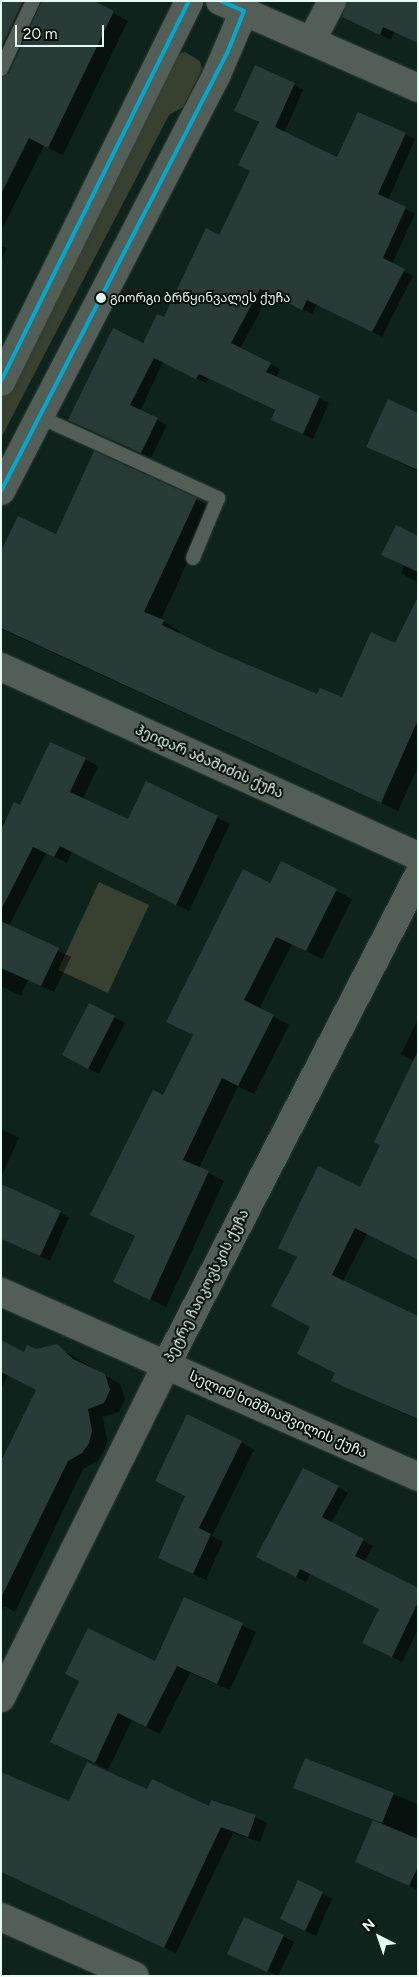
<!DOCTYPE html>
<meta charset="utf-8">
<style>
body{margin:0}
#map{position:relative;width:419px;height:1977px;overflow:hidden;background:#0e231b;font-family:Figtree,"Noto Sans Georgian",sans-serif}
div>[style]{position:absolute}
.green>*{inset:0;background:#38402f}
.shadow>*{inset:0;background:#0007}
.building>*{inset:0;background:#293b36}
.roads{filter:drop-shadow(0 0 1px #2e3f38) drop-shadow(0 0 1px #2e3f38)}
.service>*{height:14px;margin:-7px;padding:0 7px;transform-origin:7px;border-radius:7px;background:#535e56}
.minor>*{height:28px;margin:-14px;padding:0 14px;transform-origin:14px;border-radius:14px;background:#535e56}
.tertiary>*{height:28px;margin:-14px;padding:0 14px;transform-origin:14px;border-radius:14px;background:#535e56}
.bus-1>*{height:4px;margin:-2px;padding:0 2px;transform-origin:2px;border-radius:2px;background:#00a9ce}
.dots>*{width:14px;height:14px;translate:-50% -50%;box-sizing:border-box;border:2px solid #03100a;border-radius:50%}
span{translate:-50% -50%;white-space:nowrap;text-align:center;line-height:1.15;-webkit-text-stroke:4px #03100a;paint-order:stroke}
.bus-label{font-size:13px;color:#e6faf1}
.left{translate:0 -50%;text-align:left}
.street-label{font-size:14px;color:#e6faf1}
.frame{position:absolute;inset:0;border:2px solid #e6faf1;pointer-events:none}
.north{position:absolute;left:354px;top:1912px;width:50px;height:50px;-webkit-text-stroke:4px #03100a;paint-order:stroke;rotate:319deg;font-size:14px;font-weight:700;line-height:20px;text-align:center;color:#e6faf1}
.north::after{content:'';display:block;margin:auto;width:18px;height:22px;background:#e6faf1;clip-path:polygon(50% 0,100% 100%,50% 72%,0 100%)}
.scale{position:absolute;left:15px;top:25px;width:89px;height:22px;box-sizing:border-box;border:2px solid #e6faf1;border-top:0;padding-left:6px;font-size:15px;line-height:18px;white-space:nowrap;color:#e6faf1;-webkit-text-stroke:4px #03100a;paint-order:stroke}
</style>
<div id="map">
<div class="green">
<div style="clip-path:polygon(185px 52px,200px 61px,202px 69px,183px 107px,169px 115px,1px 438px,1px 400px,175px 55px)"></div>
<div style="clip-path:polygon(99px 882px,149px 905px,108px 993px,58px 970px)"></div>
</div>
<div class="shadow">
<div style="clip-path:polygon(1px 1px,91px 1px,128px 21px,63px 155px,44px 146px,1px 231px,1px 133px,41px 7px,10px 67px,1px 62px)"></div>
<div style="clip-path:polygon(418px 1px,418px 43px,394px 32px,391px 40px,354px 22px)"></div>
<div style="clip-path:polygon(294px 84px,303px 90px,284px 133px,337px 159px,359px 113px,415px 139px,388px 200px,415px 214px,392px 264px,413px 276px,382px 337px,317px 304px,312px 314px,270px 293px,240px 349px,280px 369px,276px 378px,329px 403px,313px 439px,273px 419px,276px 411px,209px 378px,206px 383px,163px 362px,140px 411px,167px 425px,151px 458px,70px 420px,164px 319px,219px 236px,251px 171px,260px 123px,235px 110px)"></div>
<div style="clip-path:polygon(1px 245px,7px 248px,1px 260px)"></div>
<div style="clip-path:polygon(418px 414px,418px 472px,368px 447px)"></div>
<div style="clip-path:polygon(196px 499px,212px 508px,161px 620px,180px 631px,178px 634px,218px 653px,318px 696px,343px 699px,396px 644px,418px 599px,418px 767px,398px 811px,1px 629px,1px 554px,57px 535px)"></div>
<div style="clip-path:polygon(418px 537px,418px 583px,401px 573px,404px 566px,383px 555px)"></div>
<div style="clip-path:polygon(85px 759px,98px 766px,83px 799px,129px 821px,147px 783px,230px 824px,189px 911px,72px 852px,67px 863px,46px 853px,9px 926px,71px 957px,54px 992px,28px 980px,21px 996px,1px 986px,1px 819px,7px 822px,21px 807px)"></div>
<div style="clip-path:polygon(281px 862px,352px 899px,322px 959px,292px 944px,259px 1009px,289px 1025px,254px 1094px,238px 1086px,199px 1168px,224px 1181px,166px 1307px,115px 1282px,136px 1237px,92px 1214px,163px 1096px,194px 1036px,168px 1022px,270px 884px)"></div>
<div style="clip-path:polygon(114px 1017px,125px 1023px,99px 1074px,75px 1061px)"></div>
<div style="clip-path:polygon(418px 1019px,418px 1260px,367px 1234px,343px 1281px,418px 1317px,418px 1420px,333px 1381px,336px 1373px,311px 1327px,360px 1188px,382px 1145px,414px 1061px,401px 1054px)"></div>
<div style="clip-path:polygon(1px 1129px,19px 1138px,1px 1177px)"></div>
<div style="clip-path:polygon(60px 1212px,69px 1218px,50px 1261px,6px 1241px)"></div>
<div style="clip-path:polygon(1px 1342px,24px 1354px,56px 1346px,120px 1384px,125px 1399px,119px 1412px,103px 1417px,107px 1440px,104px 1451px,97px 1461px,83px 1469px,15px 1612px,4px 1606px,1px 1612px,1px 1455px,5px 1457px,37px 1390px,8px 1375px,1px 1389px)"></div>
<div style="clip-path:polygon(241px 1442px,254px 1450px,212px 1536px,223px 1542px,206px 1580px,159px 1558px)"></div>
<div style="clip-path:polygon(338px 1487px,348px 1493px,331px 1523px,373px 1546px,364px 1562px,418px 1590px,418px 1629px,402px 1662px,364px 1643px,380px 1609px,311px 1573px,306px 1582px,267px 1562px)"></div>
<div style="clip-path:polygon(184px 1598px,256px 1632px,230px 1690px,190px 1673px,160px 1734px,132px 1720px,108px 1770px,52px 1742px,156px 1662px)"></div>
<div style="clip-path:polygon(306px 1760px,418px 1804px,418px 1890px,357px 1861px,374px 1820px,295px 1787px)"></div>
<div style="clip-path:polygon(1px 1787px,70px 1803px,147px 1791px,255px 1817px,267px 1823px,260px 1842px,233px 1833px,176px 1953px,1px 1872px)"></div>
<div style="clip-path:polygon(322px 1893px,332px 1899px,316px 1936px,292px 1924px)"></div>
<div style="clip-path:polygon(283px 1936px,294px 1942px,278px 1976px,240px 1959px)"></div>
<div style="clip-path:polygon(1px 1970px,12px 1976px,1px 1976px)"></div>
</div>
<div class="building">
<div style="clip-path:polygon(1px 1px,23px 1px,1px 48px)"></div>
<div style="clip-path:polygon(42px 1px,94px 1px,114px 11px,48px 148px,29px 138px,1px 194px,1px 78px,9px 73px)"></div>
<div style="clip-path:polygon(347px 1px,418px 1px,418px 43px,383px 27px,380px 35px,342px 17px)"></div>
<div style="clip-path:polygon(255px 65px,295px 83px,275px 127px,337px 157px,358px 112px,406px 133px,378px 194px,406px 207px,383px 258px,405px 269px,372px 332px,307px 300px,302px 310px,260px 289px,231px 343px,271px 363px,266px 372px,320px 396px,303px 434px,271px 420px,275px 410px,199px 374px,196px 379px,154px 358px,130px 405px,158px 418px,141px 453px,68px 420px,113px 328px,143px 343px,157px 314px,164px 317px,206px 228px,219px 235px,250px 171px,238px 165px,259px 122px,234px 111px)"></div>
<div style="clip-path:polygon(388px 399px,418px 413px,418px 470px,366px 447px)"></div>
<div style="clip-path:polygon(94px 451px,197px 498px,144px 612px,164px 620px,162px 625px,218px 652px,317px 694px,320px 688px,342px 697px,371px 632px,395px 643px,418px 597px,418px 720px,381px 803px,1px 628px,1px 551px,18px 516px,56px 534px)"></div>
<div style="clip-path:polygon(396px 525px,418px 536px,418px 572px,381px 555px)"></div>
<div style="clip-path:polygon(50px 742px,86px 758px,70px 792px,128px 819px,146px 781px,218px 816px,176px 905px,60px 846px,54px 857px,33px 847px,1px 910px,1px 830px,14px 802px,20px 805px)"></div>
<div style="clip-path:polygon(281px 861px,337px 889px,306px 951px,276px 937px,244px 1000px,274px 1015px,238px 1086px,222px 1078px,183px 1160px,209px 1171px,150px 1300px,113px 1282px,135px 1236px,90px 1215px,153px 1090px,163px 1095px,193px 1035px,166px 1022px,243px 869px,270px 883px)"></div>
<div style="clip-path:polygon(1px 921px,59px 948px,41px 986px,1px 968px)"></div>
<div style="clip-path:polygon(89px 1003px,115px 1016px,88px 1069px,62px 1055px)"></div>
<div style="clip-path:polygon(418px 1051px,418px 1260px,355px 1228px,332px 1275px,418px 1316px,418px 1419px,331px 1381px,335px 1373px,297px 1354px,310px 1327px,271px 1306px,297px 1257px,278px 1248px,318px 1166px,360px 1187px,380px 1145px,374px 1142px)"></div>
<div style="clip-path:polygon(1px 1184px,61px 1211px,40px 1256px,1px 1239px)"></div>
<div style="clip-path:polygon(1px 1340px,24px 1352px,27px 1345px,36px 1349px,57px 1344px,73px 1359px,105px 1374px,110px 1390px,104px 1403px,88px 1409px,92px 1431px,89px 1443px,82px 1453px,68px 1461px,1px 1598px,1px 1461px,36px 1390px,1px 1372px)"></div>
<div style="clip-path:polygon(187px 1414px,242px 1441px,199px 1528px,211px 1534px,193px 1574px,158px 1558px,185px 1496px,155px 1481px)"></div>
<div style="clip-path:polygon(303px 1468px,339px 1486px,322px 1517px,364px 1539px,355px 1556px,418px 1588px,418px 1602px,392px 1657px,362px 1643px,379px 1609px,300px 1569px,296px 1577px,256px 1557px)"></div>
<div style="clip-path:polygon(184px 1597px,243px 1623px,217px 1684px,177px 1666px,146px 1727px,118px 1713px,95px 1763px,50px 1742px,79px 1681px,65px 1674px,88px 1628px,155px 1661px)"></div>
<div style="clip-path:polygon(305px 1758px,394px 1793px,382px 1823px,293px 1788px)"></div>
<div style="clip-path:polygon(87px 1762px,147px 1789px,152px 1779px,209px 1806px,211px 1800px,256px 1815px,248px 1837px,221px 1827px,164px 1948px,1px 1872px,1px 1772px,69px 1801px)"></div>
<div style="clip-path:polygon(373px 1820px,418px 1839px,418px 1867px,409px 1886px,355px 1862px)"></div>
<div style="clip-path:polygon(298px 1880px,323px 1892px,305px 1931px,280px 1919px)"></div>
<div style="clip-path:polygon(244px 1917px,284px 1935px,267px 1972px,227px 1954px)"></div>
</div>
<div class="roads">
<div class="service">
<div style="left:1px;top:69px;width:75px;rotate:-64.8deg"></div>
<div style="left:40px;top:417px;width:196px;rotate:24.5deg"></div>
<div style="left:218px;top:498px;width:65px;rotate:112.6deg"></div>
</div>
<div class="minor">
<div style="left:312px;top:40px;width:44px;rotate:-62.9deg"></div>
<div style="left:1px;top:667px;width:458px;rotate:24.4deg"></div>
<div style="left:1px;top:1292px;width:456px;rotate:23.9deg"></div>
<div style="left:1px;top:1698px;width:372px;rotate:-63.6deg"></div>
<div style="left:166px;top:1365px;width:550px;rotate:-62.74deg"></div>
<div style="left:1px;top:1917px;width:146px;rotate:23.8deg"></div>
</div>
<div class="tertiary">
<div style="left:220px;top:1px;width:216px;rotate:23.7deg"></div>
<div style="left:1px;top:382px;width:425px;rotate:-63.7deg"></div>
<div style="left:1px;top:491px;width:470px;rotate:-62.6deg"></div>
<div style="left:217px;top:74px;width:69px;rotate:-66.8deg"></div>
</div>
</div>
<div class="bus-1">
<div style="left:1px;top:381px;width:424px;rotate:-63.7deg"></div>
<div style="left:1px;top:491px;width:495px;rotate:-62.7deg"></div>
<div style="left:228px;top:51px;width:43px;rotate:-68.2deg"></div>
<div style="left:244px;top:11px;width:25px;rotate:-157deg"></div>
</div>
<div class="dots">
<div style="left:101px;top:298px;background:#e6faf1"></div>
</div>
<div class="bus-label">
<span class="left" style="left:110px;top:298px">გიორგი ბრწყინვალეს ქუჩა</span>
</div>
<div class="street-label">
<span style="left:209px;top:762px;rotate:24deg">ჰეიდარ აბაშიძის ქუჩა</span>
<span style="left:207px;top:1286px;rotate:-63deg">პეტრე ჩაიკოვსკის ქუჩა</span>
<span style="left:278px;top:1415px;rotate:24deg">სელიმ ხიმშიაშვილის ქუჩა</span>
</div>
<div class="frame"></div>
<div class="north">N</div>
<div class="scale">20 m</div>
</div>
